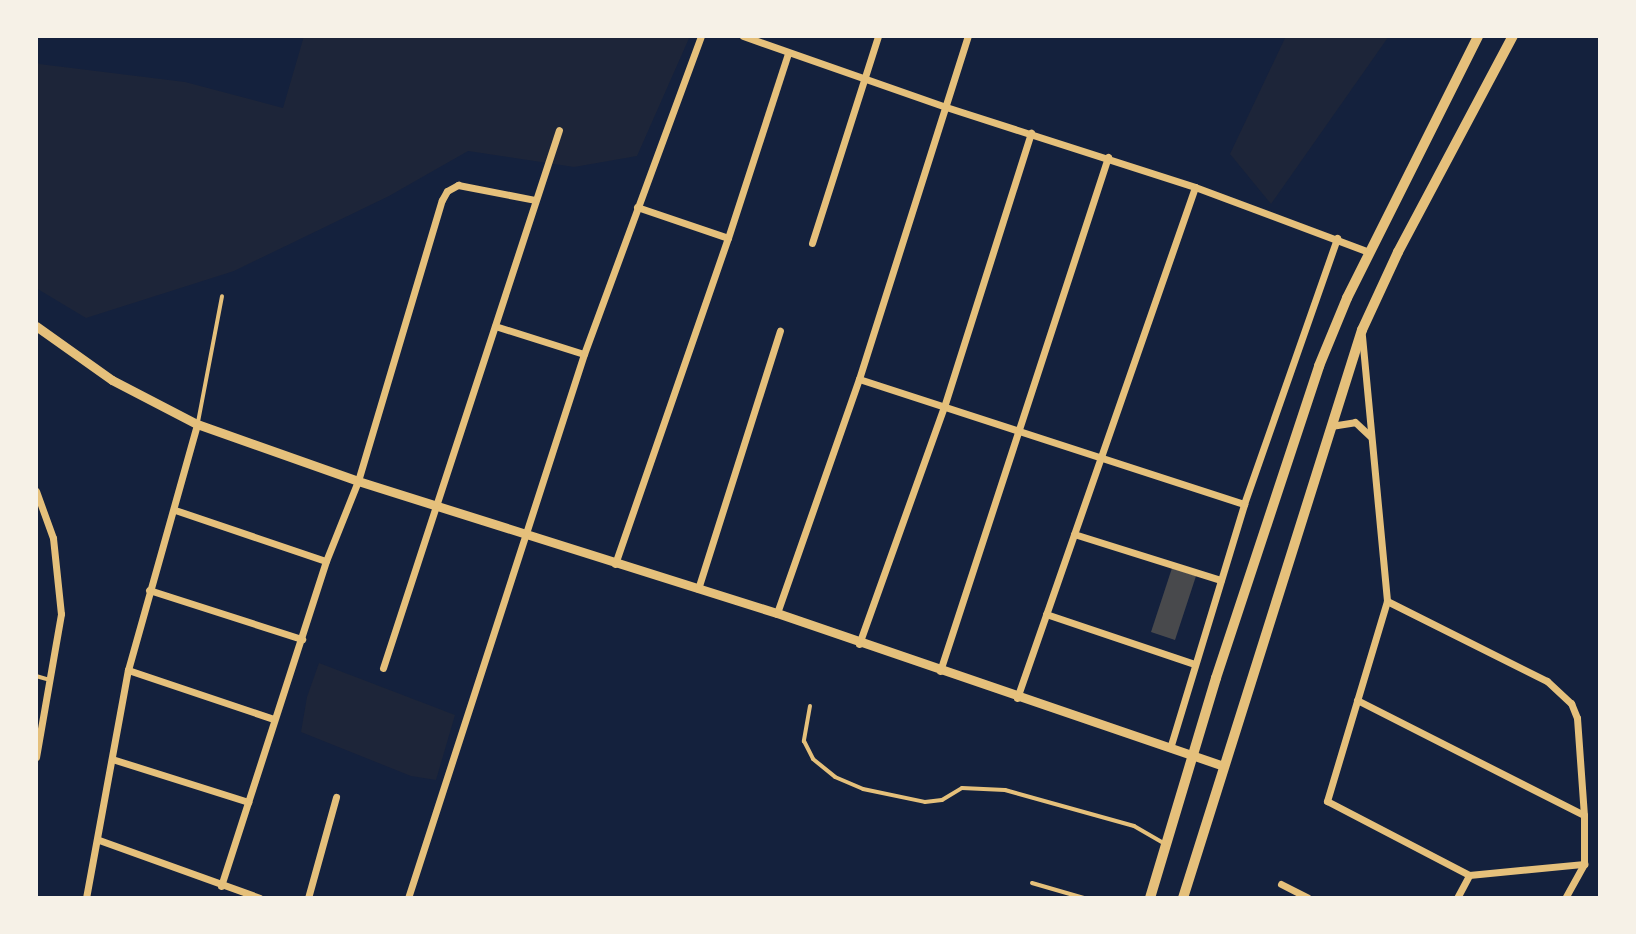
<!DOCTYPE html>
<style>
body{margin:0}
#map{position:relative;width:1636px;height:934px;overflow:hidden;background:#14213d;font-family:Karla,sans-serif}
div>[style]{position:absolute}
.green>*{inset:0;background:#1d2539}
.building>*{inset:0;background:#48494c}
.service>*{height:4px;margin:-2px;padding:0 2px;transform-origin:2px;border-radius:2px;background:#e5c07b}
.minor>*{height:7px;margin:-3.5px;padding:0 3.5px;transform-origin:3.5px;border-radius:3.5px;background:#e5c07b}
.tertiary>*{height:9px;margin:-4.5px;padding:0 4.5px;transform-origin:4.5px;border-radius:4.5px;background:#e5c07b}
.secondary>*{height:10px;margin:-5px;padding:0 5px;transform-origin:5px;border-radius:5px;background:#e5c07b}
span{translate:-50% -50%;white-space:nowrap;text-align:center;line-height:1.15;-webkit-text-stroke:6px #f6f1e7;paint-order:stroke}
.frame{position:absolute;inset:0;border:38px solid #f6f1e7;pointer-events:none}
</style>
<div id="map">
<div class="green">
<div style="clip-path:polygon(304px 36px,690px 36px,637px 156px,574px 167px,468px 151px,389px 196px,234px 271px,86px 318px,36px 288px,36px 60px,39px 64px,185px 82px,283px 108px)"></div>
<div style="clip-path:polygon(1286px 36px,1389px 36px,1271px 204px,1230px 154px)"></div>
<div style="clip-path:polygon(319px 663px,455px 715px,436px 780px,411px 776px,301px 732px,307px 697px)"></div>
</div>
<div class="building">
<div style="clip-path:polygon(1172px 568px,1196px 576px,1175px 640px,1151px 632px)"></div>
</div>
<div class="service">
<div style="left:198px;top:422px;width:128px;rotate:-79.2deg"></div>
<div style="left:36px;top:676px;width:15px;rotate:16deg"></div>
<div style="left:810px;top:706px;width:36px;rotate:100deg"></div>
<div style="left:804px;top:741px;width:20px;rotate:63deg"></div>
<div style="left:813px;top:759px;width:28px;rotate:39deg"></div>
<div style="left:835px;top:777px;width:30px;rotate:23deg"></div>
<div style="left:863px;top:789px;width:63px;rotate:11.8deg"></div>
<div style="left:925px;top:802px;width:17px;rotate:-7deg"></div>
<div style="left:942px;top:800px;width:23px;rotate:-31deg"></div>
<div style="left:962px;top:788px;width:43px;rotate:2.7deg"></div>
<div style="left:1005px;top:790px;width:134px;rotate:15.6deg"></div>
<div style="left:1134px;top:826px;width:34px;rotate:30deg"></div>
<div style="left:1032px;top:883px;width:54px;rotate:16.1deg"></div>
</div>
<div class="minor">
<div style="left:743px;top:36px;width:215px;rotate:19.3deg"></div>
<div style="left:946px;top:107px;width:262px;rotate:17.8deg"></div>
<div style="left:1195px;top:187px;width:186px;rotate:20.5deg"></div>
<div style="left:637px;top:207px;width:96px;rotate:18.8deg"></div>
<div style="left:812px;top:243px;width:217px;rotate:-72.3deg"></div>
<div style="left:495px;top:326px;width:93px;rotate:17.5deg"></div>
<div style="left:1362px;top:336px;width:266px;rotate:84.6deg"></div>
<div style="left:1387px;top:601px;width:209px;rotate:106.7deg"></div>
<div style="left:1327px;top:801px;width:160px;rotate:27.5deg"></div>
<div style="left:1469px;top:875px;width:116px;rotate:-5.5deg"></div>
<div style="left:859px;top:379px;width:405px;rotate:18deg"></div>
<div style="left:1331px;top:426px;width:24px;rotate:-9deg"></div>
<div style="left:1355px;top:422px;width:21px;rotate:43deg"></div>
<div style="left:36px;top:491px;width:50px;rotate:70.1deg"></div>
<div style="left:53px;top:538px;width:76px;rotate:84deg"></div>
<div style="left:61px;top:614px;width:145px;rotate:99.9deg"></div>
<div style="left:175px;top:510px;width:159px;rotate:18.7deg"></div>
<div style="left:1074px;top:534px;width:154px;rotate:17.4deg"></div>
<div style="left:615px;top:564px;width:345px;rotate:-70.9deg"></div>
<div style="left:728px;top:238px;width:194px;rotate:-72deg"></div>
<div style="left:698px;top:589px;width:271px;rotate:-72.4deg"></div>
<div style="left:149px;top:590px;width:161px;rotate:17.8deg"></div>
<div style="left:1387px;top:601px;width:179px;rotate:26.6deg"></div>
<div style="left:1547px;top:681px;width:33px;rotate:43deg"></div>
<div style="left:1571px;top:703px;width:16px;rotate:68deg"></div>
<div style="left:1577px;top:718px;width:97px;rotate:85.9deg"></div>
<div style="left:1584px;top:815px;width:49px;rotate:90deg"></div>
<div style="left:1584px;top:864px;width:39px;rotate:119deg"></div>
<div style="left:777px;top:613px;width:248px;rotate:-70.7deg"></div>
<div style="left:859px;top:379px;width:360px;rotate:-72.4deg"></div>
<div style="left:1046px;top:614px;width:157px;rotate:18.6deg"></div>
<div style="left:859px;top:644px;width:252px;rotate:-70.3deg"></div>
<div style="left:944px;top:407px;width:288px;rotate:-72.4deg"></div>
<div style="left:383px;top:668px;width:566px;rotate:-71.89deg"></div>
<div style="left:128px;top:670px;width:154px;rotate:18.6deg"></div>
<div style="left:940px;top:671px;width:541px;rotate:-71.9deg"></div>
<div style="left:1017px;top:698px;width:541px;rotate:-70.79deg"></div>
<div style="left:1357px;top:700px;width:254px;rotate:26.9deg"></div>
<div style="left:1171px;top:745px;width:252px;rotate:-73.1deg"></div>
<div style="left:1244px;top:504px;width:282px;rotate:-70.7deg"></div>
<div style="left:112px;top:759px;width:143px;rotate:17.5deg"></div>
<div style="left:99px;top:840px;width:171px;rotate:19.8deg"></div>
<div style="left:1281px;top:884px;width:30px;rotate:27deg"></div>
<div style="left:221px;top:886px;width:342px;rotate:-72.1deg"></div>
<div style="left:326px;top:561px;width:86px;rotate:-68.2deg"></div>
<div style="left:358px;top:481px;width:293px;rotate:-73.4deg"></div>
<div style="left:442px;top:200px;width:10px;rotate:-61deg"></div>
<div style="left:447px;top:191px;width:13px;rotate:-29deg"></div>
<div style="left:458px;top:185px;width:78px;rotate:11deg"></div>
<div style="left:86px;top:898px;width:232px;rotate:-79.6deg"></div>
<div style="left:128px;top:670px;width:255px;rotate:-74.3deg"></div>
<div style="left:308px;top:898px;width:105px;rotate:-74.5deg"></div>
<div style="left:408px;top:898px;width:572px;rotate:-72.07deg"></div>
<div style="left:584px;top:354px;width:339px;rotate:-69.8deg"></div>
<div style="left:1457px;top:898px;width:26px;rotate:-62deg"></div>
</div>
<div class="tertiary">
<div style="left:36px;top:326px;width:93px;rotate:35.4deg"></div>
<div style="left:112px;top:380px;width:96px;rotate:27.4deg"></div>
<div style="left:197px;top:424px;width:171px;rotate:19.5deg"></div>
<div style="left:358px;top:481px;width:439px;rotate:17.5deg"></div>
<div style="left:777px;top:613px;width:472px;rotate:18.9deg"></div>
</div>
<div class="secondary">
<div style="left:1150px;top:898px;width:230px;rotate:-73.3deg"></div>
<div style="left:1216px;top:678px;width:329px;rotate:-71.7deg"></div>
<div style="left:1319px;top:366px;width:74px;rotate:-67.6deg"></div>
<div style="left:1347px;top:298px;width:293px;rotate:-63.4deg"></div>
<div style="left:1183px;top:898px;width:596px;rotate:-72.51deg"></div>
<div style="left:1362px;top:330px;width:86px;rotate:-65.2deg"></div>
<div style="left:1398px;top:252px;width:245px;rotate:-62deg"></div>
</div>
<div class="frame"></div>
</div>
